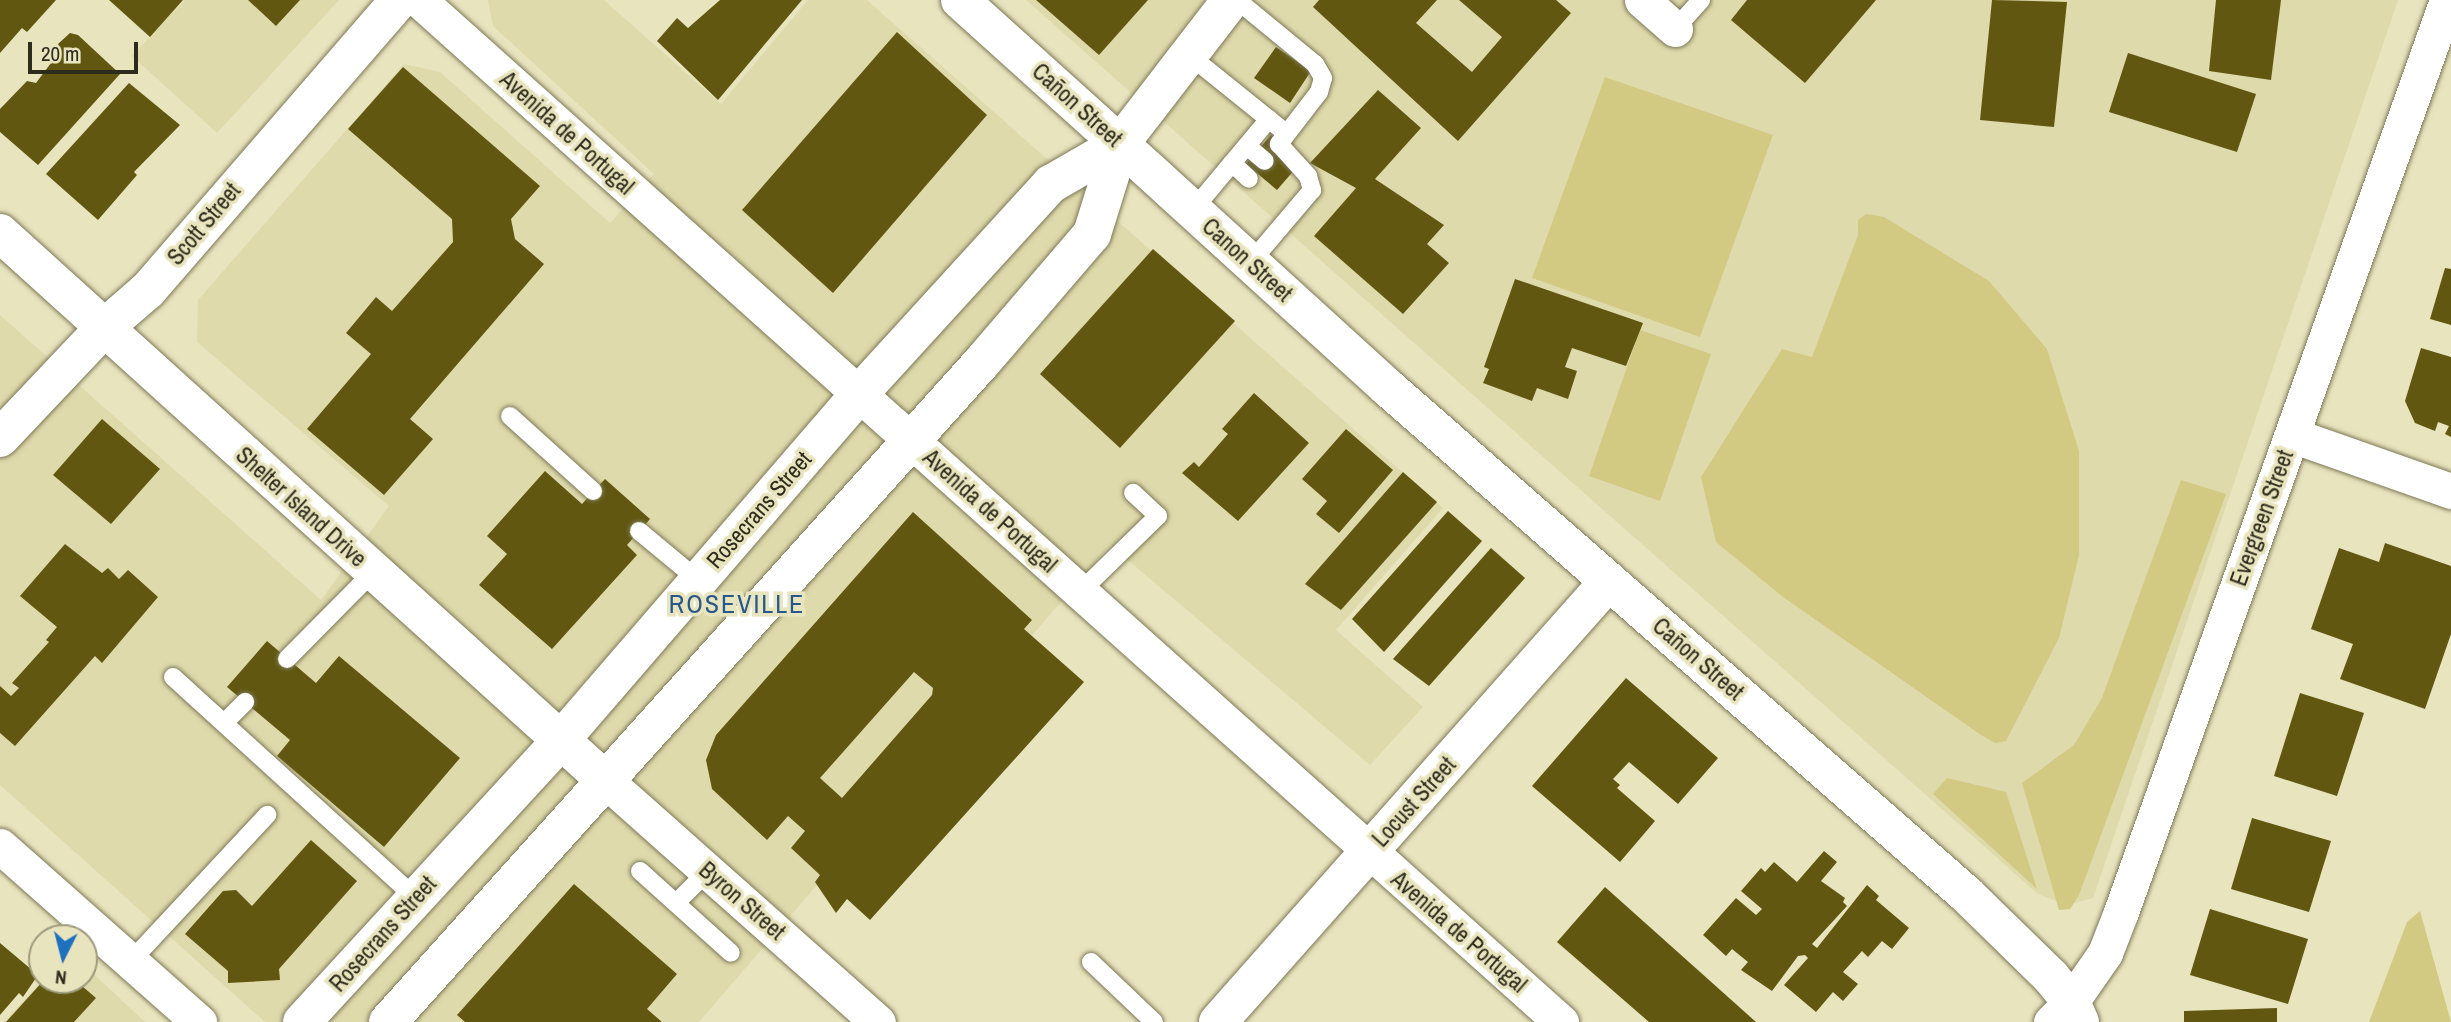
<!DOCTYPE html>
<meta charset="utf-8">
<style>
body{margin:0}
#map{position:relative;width:2451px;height:1022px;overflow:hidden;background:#e8e4be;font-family:"Archivo Narrow",sans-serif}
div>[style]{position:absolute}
.built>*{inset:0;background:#dfdaac}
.green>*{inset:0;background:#d2c983}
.building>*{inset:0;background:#615710}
.roads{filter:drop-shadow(0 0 2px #7d7856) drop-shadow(0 0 2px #7d7856)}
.service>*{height:18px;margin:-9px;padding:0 9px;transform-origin:9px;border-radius:9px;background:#fff}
.minor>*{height:35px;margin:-17.5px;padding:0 17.5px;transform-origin:17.5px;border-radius:17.5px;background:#fff}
.tertiary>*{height:38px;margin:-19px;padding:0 19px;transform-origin:19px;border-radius:19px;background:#fff}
.secondary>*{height:38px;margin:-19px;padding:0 19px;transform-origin:19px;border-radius:19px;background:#fff}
.primary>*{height:38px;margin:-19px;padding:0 19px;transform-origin:19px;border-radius:19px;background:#fff}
span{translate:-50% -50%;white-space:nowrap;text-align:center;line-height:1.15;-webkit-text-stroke:7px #e8e4be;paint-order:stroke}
.street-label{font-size:23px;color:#2d2b1c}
.quarter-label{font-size:26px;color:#26588c;letter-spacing:2px}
.north{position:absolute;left:28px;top:924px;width:70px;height:70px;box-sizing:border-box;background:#e8e4be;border:2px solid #9d9a7d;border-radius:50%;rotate:186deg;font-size:19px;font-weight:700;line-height:28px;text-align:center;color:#2d2b1c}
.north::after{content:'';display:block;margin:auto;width:24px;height:32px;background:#1e71bf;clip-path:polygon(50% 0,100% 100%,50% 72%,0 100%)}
.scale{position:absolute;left:28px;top:42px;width:110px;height:32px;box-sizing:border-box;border:4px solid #2d2b1c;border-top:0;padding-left:9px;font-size:21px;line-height:24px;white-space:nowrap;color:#2d2b1c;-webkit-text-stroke:5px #e8e4be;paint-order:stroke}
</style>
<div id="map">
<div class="built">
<div style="clip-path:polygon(185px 0,339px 0,217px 133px,132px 56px)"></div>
<div style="clip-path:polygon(488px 0,604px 0,721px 104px,808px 0,867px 0,1443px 508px,1336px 630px,1423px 707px,1370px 765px,1110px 545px,699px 1022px,265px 1022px,0 785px,0 315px,321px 600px,389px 506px,197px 342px,198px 300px,404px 64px,440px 72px,610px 223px,654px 174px,493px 26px)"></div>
<div style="clip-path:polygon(1026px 0,2398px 0,2093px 898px,2067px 905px,2038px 894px)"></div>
<div style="clip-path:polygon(84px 965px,145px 1022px,4px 1022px,43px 980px,84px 980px)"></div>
</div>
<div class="green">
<div style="clip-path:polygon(1605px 77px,1773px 135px,1700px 337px,1532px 278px)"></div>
<div style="clip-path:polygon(1866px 214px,1884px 217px,1989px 281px,2047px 349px,2079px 451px,2079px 555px,2059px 638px,2006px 741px,1995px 743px,1981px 735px,1783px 597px,1716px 542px,1701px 477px,1782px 349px,1812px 357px,1858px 235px,1858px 220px)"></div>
<div style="clip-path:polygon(1640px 330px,1711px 354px,1660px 501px,1589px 476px)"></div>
<div style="clip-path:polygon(2181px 480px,2226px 494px,2079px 895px,2070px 909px,2059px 910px,2022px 783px,2074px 745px,2102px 698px)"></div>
<div style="clip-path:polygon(1947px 778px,2006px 792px,2037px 889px,1933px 794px)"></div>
<div style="clip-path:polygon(2420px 911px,2451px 1022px,2369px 1022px,2407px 922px)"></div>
</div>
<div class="building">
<div style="clip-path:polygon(0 0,56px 0,27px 32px,22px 28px,0 53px)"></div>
<div style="clip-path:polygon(109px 0,183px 0,150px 37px)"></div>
<div style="clip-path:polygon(248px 0,300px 0,276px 26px)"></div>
<div style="clip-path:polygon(720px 0,802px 0,718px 100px,657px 41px,677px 18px,688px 28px)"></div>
<div style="clip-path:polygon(1036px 0,1148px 0,1099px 55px)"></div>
<div style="clip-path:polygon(1319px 0,1437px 0,1416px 23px,1472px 72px,1502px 37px,1459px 0,1556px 0,1571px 13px,1458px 141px,1313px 7px)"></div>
<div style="clip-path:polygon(1747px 0,1876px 0,1805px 83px,1731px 20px)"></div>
<div style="clip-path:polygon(1992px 0,2067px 2px,2054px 127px,1980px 120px)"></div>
<div style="clip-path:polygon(2216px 0,2281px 0,2271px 80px,2209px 71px)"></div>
<div style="clip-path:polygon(897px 32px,987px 115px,833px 293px,742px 210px)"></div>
<div style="clip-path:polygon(70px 33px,78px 35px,120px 74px,38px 165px,0 132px,0 109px,27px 81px,36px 83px,60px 51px,58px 44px)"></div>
<div style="clip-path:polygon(1276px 47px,1311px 71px,1290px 103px,1254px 78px)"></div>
<div style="clip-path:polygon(2128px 53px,2256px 94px,2237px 152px,2109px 112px)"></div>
<div style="clip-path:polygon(403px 67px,540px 186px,511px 219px,515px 239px,544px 264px,410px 419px,433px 439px,384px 495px,307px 429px,371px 354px,346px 333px,376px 297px,392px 311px,453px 242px,452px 219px,348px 129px)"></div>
<div style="clip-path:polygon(129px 83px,180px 125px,134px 172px,137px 175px,98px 220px,46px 174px)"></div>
<div style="clip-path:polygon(1378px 90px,1421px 128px,1375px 179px,1444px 225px,1427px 244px,1449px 263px,1403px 314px,1314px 236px,1356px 188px,1310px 163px)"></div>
<div style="clip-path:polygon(1271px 135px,1302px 161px,1277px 190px,1246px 164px)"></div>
<div style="clip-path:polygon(1153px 249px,1235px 321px,1120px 448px,1040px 374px)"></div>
<div style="clip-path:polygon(2445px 268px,2451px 269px,2451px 325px,2430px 319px)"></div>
<div style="clip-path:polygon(1515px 279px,1643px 323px,1626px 366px,1572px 348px,1565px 367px,1577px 371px,1568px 399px,1537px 388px,1532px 401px,1483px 383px,1489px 369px,1484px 367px)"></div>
<div style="clip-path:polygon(2421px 348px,2451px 357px,2451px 437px,2445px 434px,2449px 426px,2438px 422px,2435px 431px,2415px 423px,2405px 401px)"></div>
<div style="clip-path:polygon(1254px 393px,1309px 443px,1238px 521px,1182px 473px,1194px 462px,1199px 467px,1228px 434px,1222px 429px)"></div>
<div style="clip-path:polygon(102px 419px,160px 469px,111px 524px,53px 475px)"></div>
<div style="clip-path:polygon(1346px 429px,1393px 470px,1339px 533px,1316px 514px,1327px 501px,1302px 479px)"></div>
<div style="clip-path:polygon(545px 471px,582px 504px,605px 479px,650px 519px,627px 545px,637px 555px,552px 649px,479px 585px,507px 554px,487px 536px)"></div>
<div style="clip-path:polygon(1403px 472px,1437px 502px,1341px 610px,1305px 584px)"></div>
<div style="clip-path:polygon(1448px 511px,1482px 541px,1384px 652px,1352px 619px)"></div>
<div style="clip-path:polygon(evenodd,913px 512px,1032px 620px,1024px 629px,1084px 682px,870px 920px,847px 899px,836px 913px,815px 882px,820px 875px,791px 848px,805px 831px,788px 816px,767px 840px,712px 789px,706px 760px,716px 735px,913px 512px,914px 672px,933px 688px,932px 695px,842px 798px,820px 778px,914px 672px)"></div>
<div style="clip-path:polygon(2385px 543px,2451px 566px,2451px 634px,2425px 709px,2340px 679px,2353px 644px,2311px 629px,2339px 548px,2379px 562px)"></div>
<div style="clip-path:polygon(65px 544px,102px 573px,108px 568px,119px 579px,128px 570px,158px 597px,102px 663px,95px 656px,15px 746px,0 733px,0 686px,11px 696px,19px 688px,12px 683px,49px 642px,46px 640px,57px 627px,20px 596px)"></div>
<div style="clip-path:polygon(1491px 548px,1525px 578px,1429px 686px,1393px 659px)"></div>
<div style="clip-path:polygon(267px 641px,316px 683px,339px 656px,460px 758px,384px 847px,277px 756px,290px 740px,227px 687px)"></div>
<div style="clip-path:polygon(1626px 678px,1718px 758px,1678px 804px,1629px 762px,1613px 779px,1620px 785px,1617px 788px,1655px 821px,1620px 862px,1532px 786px)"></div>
<div style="clip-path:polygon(2300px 693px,2364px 713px,2337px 796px,2274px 776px)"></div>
<div style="clip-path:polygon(2252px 818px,2331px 841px,2309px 912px,2231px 889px)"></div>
<div style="clip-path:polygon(311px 840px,357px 881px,279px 969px,280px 980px,228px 983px,228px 971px,185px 934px,223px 891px,236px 890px,252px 906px)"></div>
<div style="clip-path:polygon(1824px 851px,1837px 862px,1821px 881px,1845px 898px,1843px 902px,1847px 906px,1812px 944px,1817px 948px,1867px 885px,1879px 896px,1876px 900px,1909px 928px,1892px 949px,1882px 941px,1868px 957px,1862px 951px,1843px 972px,1858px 984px,1843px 1001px,1833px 992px,1816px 1012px,1784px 985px,1808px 958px,1805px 955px,1798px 956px,1772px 991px,1741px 970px,1748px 962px,1732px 949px,1726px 956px,1703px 935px,1736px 898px,1756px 915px,1762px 909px,1741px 891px,1761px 868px,1765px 872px,1774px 862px,1797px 882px)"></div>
<div style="clip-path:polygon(574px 884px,677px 974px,647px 1009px,662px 1022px,465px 1022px,457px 1015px)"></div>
<div style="clip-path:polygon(1605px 887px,1756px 1022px,1649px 1022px,1557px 942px)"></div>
<div style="clip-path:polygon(2210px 909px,2308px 939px,2288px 1004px,2190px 975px)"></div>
<div style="clip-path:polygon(0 943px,38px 975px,23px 997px,19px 993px,0 1015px)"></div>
<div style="clip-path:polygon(44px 980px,75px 980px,96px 998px,74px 1022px,6px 1022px)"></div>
<div style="clip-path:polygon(2277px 1008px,2277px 1022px,2184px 1022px,2184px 1011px)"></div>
</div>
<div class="roads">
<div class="service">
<div style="left:1237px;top:0;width:101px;rotate:39.4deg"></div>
<div style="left:1315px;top:64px;width:16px;rotate:60deg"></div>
<div style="left:1323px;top:78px;width:15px;rotate:106deg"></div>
<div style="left:1319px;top:92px;width:66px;rotate:127.6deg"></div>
<div style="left:1279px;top:144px;width:43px;rotate:47.8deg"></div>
<div style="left:1308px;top:176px;width:15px;rotate:74deg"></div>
<div style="left:1312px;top:190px;width:96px;rotate:130.3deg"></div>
<div style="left:1675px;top:29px;width:39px;rotate:-48deg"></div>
<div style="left:1189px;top:55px;width:124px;rotate:38.8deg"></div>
<div style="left:1247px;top:146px;width:23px;rotate:40deg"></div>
<div style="left:1232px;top:163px;width:23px;rotate:43deg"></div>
<div style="left:1192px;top:211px;width:120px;rotate:-50.1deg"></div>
<div style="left:510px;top:416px;width:112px;rotate:42.1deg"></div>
<div style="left:639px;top:531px;width:77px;rotate:39.7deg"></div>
<div style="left:1080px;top:592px;width:109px;rotate:-44.3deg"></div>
<div style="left:1158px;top:516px;width:34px;rotate:-137deg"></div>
<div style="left:287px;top:659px;width:124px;rotate:-45.3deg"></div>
<div style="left:173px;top:677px;width:328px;rotate:42.3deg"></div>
<div style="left:224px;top:723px;width:30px;rotate:-45deg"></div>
<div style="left:640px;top:871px;width:122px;rotate:42deg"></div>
<div style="left:676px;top:903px;width:45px;rotate:-45deg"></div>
<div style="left:131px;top:961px;width:200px;rotate:-47deg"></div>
<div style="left:1091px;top:962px;width:87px;rotate:43.6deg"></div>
</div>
<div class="minor">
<div style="left:419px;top:0;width:1533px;rotate:41.83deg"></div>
<div style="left:1642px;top:0;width:44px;rotate:41.3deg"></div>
<div style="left:2292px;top:435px;width:169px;rotate:19.4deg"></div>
<div style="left:605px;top:780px;width:365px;rotate:41.6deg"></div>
<div style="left:0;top:846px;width:266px;rotate:41.5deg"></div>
<div style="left:2051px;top:1022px;width:28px;rotate:-45deg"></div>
<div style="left:2071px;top:1002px;width:60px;rotate:-55.2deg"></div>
<div style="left:2105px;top:953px;width:44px;rotate:-68.7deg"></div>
<div style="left:2121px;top:912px;width:969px;rotate:-70.33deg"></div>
</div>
<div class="tertiary">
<div style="left:960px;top:0;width:215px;rotate:42deg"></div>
<div style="left:1218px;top:1022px;width:589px;rotate:-48.44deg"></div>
</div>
<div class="secondary">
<div style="left:1120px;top:144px;width:182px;rotate:-52.4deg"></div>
<div style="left:0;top:233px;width:816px;rotate:42.12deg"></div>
<div style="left:0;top:438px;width:150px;rotate:-46.6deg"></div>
<div style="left:103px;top:329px;width:60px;rotate:-40.9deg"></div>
<div style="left:148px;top:290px;width:384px;rotate:-49.1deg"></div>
</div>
<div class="primary">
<div style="left:1120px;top:144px;width:361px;rotate:42.3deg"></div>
<div style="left:1387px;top:387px;width:770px;rotate:41.21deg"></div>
<div style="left:1966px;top:894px;width:119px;rotate:44.3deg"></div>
<div style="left:2051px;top:977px;width:32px;rotate:51deg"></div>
<div style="left:2071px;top:1002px;width:22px;rotate:66deg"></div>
<div style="left:302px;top:1022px;width:381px;rotate:-47.4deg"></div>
<div style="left:560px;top:741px;width:458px;rotate:-49.2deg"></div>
<div style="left:859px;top:394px;width:285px;rotate:-47.6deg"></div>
<div style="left:1051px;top:184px;width:80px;rotate:-30.1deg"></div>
<div style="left:388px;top:1022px;width:889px;rotate:-48.01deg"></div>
<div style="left:983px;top:361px;width:167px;rotate:-49.4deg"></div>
<div style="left:1092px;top:234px;width:94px;rotate:-72.7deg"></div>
</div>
</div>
<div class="street-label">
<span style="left:1077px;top:105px;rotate:42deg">Cañon Street</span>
<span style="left:567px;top:133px;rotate:42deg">Avenida de Portugal</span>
<span style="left:204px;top:224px;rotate:-50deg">Scott Street</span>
<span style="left:1247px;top:260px;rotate:42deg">Canon Street</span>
<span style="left:301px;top:507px;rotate:42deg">Shelter Island Drive</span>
<span style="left:759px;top:510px;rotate:-49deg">Rosecrans Street</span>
<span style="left:990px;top:511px;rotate:42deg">Avenida de Portugal</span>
<span style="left:2262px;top:518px;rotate:-70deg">Evergreen Street</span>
<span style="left:1698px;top:659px;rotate:41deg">Cañon Street</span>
<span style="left:1414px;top:802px;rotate:-48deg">Locust Street</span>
<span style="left:742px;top:901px;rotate:41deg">Byron Street</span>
<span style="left:1459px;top:932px;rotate:41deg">Avenida de Portugal</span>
<span style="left:383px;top:934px;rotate:-48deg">Rosecrans Street</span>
</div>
<div class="quarter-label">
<span style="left:737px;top:604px">ROSEVILLE</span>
</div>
<div class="north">N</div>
<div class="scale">20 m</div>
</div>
